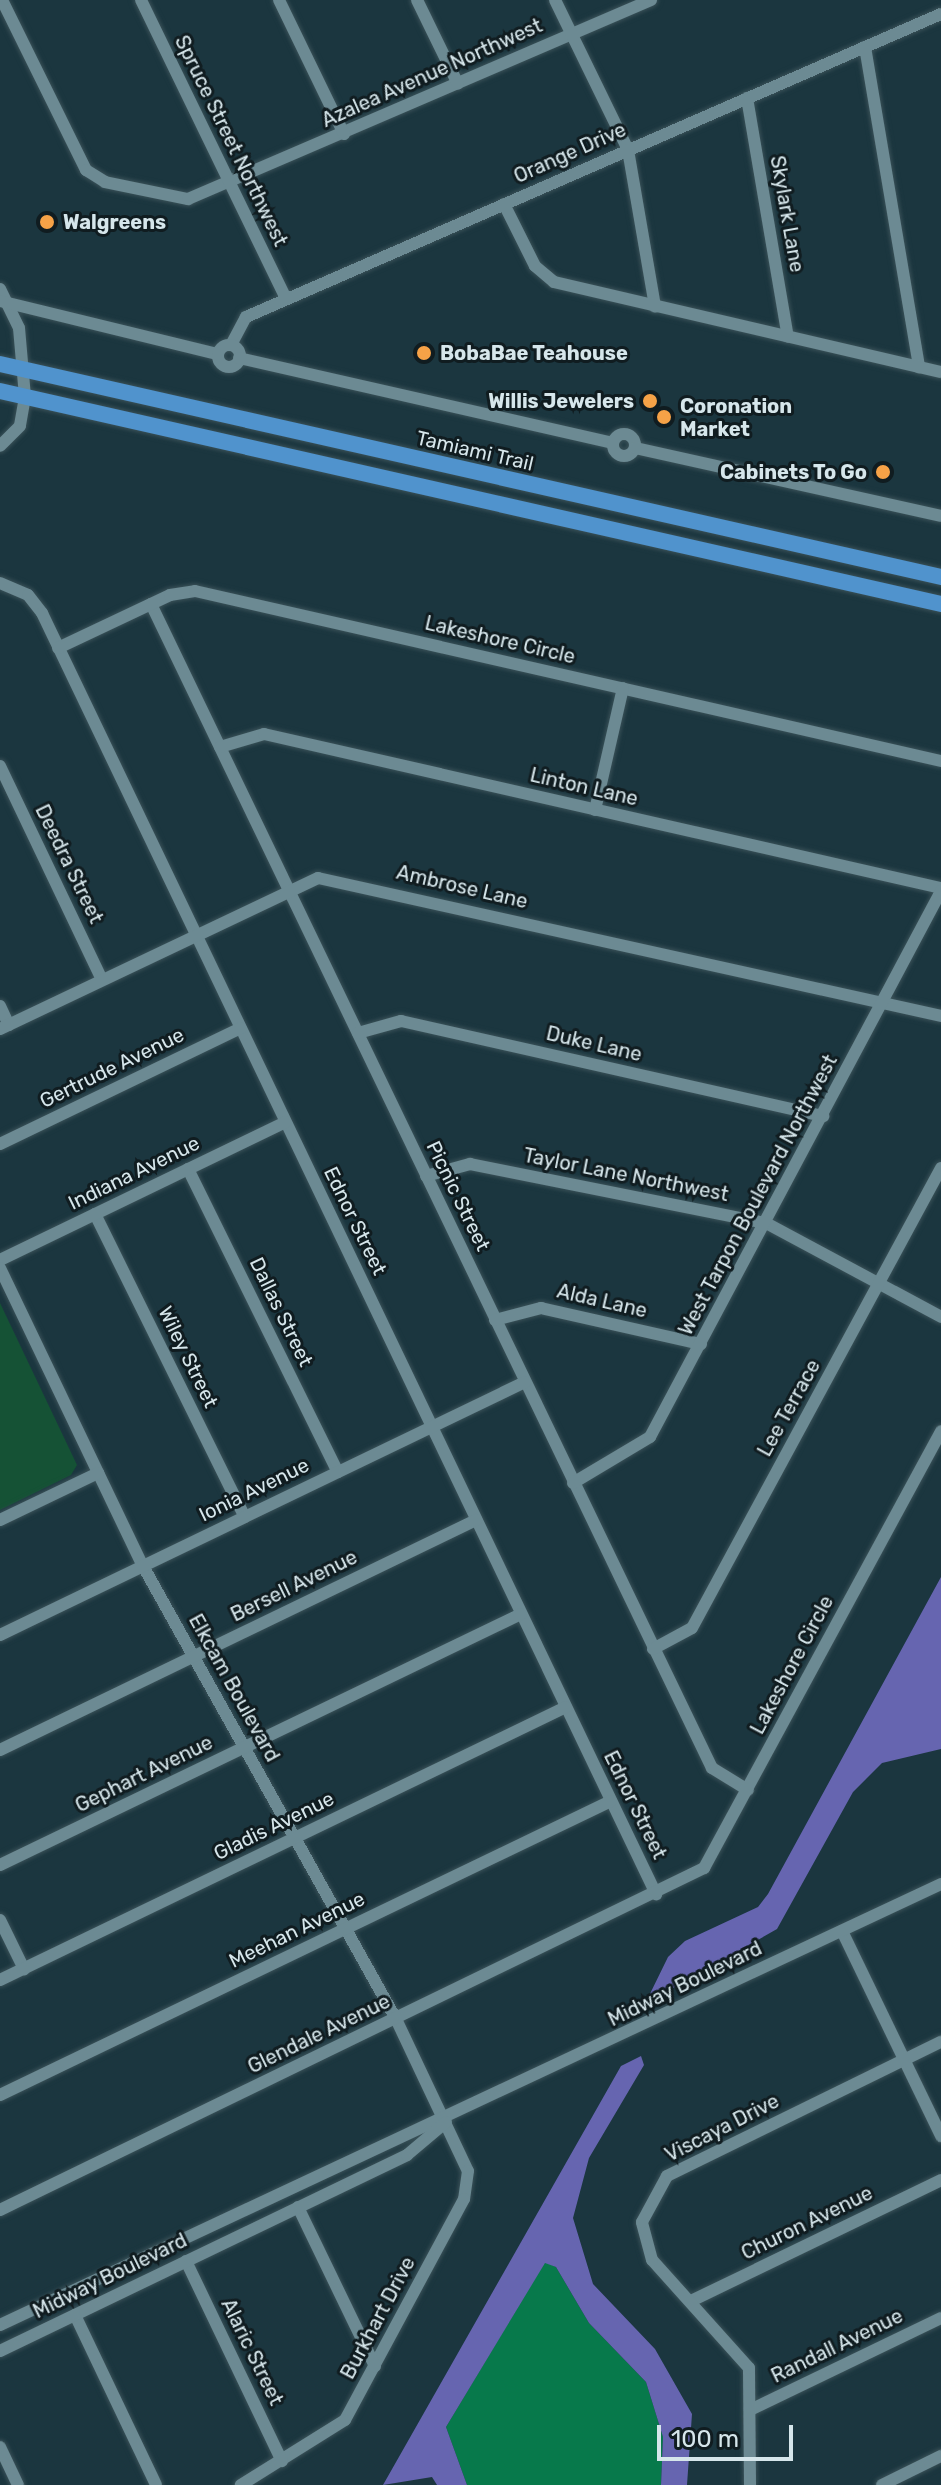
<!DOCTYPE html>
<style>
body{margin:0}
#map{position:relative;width:941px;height:2485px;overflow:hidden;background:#1b363f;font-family:Rubik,sans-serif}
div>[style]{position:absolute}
.green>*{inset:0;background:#155235}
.forest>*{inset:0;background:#07794b}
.water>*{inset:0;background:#6665b0}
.roads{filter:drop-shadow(0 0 2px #3a5158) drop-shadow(0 0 2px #3a5158)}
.minor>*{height:12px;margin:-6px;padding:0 6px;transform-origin:6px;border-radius:6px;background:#6c8a93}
.minor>.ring{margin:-6px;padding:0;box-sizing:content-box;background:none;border:12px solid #6c8a93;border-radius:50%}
.major>*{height:16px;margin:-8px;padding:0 8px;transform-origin:8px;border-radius:8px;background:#5093cd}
.dots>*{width:22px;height:22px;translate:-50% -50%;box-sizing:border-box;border:4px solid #101c20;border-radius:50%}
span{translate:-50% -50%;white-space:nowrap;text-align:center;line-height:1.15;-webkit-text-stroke:6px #101c20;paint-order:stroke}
.street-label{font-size:20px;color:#d6e6eb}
.poi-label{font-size:20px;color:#d6e6eb;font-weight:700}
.left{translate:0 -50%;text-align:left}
.right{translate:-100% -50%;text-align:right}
.scale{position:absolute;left:657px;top:2425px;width:136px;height:36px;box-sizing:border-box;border:4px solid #d6e6eb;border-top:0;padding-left:10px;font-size:24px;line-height:28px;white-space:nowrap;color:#d6e6eb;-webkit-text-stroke:6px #101c20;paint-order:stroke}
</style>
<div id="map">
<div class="green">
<i style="clip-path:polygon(0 1303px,77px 1465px,71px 1475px,0 1510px)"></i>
</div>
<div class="forest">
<i style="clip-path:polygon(545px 2262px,556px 2267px,589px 2323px,646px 2382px,663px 2437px,661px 2485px,467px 2485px,446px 2427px)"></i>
</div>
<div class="water">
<i style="clip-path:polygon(941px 1577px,941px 1749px,882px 1763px,853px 1792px,777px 1929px,645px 2004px,668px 1957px,685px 1941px,758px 1907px,768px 1894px)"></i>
<i style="clip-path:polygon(641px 2056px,644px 2065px,589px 2158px,573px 2218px,593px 2284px,655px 2349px,692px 2414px,687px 2485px,661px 2485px,663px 2437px,646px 2382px,589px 2323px,556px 2267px,545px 2263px,446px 2427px,467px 2485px,437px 2485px,432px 2477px,383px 2485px,621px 2066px)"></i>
</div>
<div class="roads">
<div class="minor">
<i style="left:2px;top:0;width:190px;rotate:63.7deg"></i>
<i style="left:86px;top:170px;width:22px;rotate:32deg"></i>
<i style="left:105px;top:182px;width:85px;rotate:11.6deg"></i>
<i style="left:188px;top:199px;width:504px;rotate:-23.26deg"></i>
<i style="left:141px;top:0;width:332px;rotate:64.1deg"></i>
<i style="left:279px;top:0;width:149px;rotate:64.1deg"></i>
<i style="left:417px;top:0;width:93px;rotate:64deg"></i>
<i style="left:555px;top:0;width:167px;rotate:64deg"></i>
<i style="left:628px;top:150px;width:159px;rotate:80.2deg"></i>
<i style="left:865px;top:47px;width:325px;rotate:80.4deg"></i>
<i style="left:747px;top:98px;width:242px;rotate:80.3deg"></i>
<i style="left:504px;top:204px;width:69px;rotate:63.4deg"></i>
<i style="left:535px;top:266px;width:25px;rotate:40deg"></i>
<i style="left:554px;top:282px;width:397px;rotate:13.1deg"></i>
<i style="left:0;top:289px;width:43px;rotate:64deg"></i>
<i style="left:19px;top:328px;width:69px;rotate:85deg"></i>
<i style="left:25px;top:397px;width:29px;rotate:100deg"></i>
<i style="left:20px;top:426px;width:28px;rotate:135deg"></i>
<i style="left:0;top:301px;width:224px;rotate:13.7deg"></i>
<i style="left:231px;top:345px;width:32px;rotate:-62deg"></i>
<i style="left:246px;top:317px;width:758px;rotate:-23.56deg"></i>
<i class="ring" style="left:218px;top:345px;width:10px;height:10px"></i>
<i style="left:239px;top:358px;width:383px;rotate:12.8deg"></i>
<i class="ring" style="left:613px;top:434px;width:10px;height:10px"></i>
<i style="left:635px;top:448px;width:313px;rotate:12.5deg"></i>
<i style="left:0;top:583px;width:30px;rotate:23deg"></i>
<i style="left:28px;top:595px;width:23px;rotate:52deg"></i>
<i style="left:42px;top:613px;width:1421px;rotate:64.39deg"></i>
<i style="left:151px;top:604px;width:1292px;rotate:64.27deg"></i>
<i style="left:712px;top:1768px;width:42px;rotate:31.4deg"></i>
<i style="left:58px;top:648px;width:124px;rotate:-25.3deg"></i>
<i style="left:170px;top:595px;width:25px;rotate:-9deg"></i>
<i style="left:195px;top:591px;width:765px;rotate:12.84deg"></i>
<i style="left:220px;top:747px;width:46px;rotate:-16.5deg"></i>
<i style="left:264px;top:734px;width:694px;rotate:12.82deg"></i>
<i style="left:0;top:766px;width:237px;rotate:64.5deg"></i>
<i style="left:595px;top:810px;width:125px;rotate:-77.1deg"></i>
<i style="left:0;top:1006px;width:21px;rotate:65deg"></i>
<i style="left:0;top:1029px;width:352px;rotate:-25.4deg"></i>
<i style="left:318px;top:878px;width:638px;rotate:12.49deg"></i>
<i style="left:358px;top:1033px;width:45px;rotate:-15.6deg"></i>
<i style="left:401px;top:1021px;width:433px;rotate:12.7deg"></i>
<i style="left:0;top:1144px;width:267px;rotate:-25.7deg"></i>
<i style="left:188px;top:1169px;width:338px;rotate:63.7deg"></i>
<i style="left:426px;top:1176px;width:46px;rotate:-15.3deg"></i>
<i style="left:470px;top:1164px;width:302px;rotate:11.3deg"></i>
<i style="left:766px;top:1223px;width:199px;rotate:28.2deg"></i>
<i style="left:95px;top:1214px;width:338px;rotate:63.7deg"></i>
<i style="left:0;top:1260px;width:317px;rotate:-25.8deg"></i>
<i style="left:0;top:1268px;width:331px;rotate:64.4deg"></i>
<i style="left:143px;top:1566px;width:519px;rotate:60.82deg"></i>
<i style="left:396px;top:2019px;width:168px;rotate:64.7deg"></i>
<i style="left:468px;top:2171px;width:28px;rotate:98deg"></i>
<i style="left:464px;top:2199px;width:251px;rotate:118.3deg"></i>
<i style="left:345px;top:2420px;width:123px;rotate:148deg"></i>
<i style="left:495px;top:1320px;width:48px;rotate:-14.6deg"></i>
<i style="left:541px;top:1308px;width:164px;rotate:12.7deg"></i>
<i style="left:573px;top:1483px;width:90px;rotate:-30.9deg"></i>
<i style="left:650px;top:1437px;width:619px;rotate:-61.94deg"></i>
<i style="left:0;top:1520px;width:109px;rotate:-25.6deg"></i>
<i style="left:0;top:1635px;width:583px;rotate:-25.73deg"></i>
<i style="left:653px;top:1649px;width:44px;rotate:-28.3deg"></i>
<i style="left:692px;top:1628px;width:523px;rotate:-61.57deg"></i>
<i style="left:0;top:1750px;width:529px;rotate:-25.79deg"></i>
<i style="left:0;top:1865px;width:578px;rotate:-25.72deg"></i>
<i style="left:0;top:1920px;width:55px;rotate:63.9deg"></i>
<i style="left:842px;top:1931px;width:228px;rotate:64.2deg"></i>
<i style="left:0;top:1980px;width:628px;rotate:-25.75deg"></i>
<i style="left:0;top:2095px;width:678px;rotate:-25.7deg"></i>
<i style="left:298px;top:2207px;width:177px;rotate:64.2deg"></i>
<i style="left:0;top:2210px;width:783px;rotate:-25.91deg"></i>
<i style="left:704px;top:1868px;width:497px;rotate:-61.5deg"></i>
<i style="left:186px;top:2261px;width:222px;rotate:64.4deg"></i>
<i style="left:691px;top:2301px;width:278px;rotate:-25.8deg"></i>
<i style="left:75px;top:2315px;width:188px;rotate:64.5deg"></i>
<i style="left:0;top:2325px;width:1039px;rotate:-25.11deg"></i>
<i style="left:0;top:2351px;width:452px;rotate:-25.7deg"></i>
<i style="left:407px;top:2155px;width:51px;rotate:-40.2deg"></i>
<i style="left:750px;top:2410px;width:212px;rotate:-25.7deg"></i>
<i style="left:0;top:2447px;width:42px;rotate:64.7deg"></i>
<i style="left:750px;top:2485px;width:117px;rotate:-90.5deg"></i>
<i style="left:749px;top:2368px;width:145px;rotate:-131.9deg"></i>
<i style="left:652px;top:2260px;width:39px;rotate:-105deg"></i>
<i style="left:642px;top:2222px;width:52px;rotate:-61.5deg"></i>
<i style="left:667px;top:2176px;width:305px;rotate:-26.1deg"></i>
<i style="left:882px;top:2485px;width:66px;rotate:-26.2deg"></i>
</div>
<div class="major">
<i style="left:0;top:364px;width:965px;rotate:12.75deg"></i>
<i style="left:0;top:391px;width:965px;rotate:12.75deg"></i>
</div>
</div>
<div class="dots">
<i style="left:47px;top:222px;background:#f6a247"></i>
<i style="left:424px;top:353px;background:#f6a247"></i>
<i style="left:650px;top:401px;background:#f6a247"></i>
<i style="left:664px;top:417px;background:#f6a247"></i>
<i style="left:883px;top:472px;background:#f6a247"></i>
</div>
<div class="street-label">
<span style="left:432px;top:73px;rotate:-24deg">Azalea Avenue Northwest</span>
<span style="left:231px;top:141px;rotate:64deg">Spruce Street Northwest</span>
<span style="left:570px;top:153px;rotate:-24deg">Orange Drive</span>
<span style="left:787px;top:214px;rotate:80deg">Skylark Lane</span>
<span style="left:475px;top:451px;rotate:13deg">Tamiami Trail</span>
<span style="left:500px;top:640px;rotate:13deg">Lakeshore Circle</span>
<span style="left:584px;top:787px;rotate:13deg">Linton Lane</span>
<span style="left:69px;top:864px;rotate:64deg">Deedra Street</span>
<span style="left:462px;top:887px;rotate:13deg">Ambrose Lane</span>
<span style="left:594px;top:1044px;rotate:13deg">Duke Lane</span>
<span style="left:112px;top:1068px;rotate:-26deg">Gertrude Avenue</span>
<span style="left:134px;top:1173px;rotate:-26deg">Indiana Avenue</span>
<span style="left:626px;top:1175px;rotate:11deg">Taylor Lane Northwest</span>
<span style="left:758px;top:1195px;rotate:-62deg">West Tarpon Boulevard Northwest</span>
<span style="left:458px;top:1196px;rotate:64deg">Picnic Street</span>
<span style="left:355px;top:1221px;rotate:64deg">Ednor Street</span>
<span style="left:602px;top:1301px;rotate:13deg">Alda Lane</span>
<span style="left:281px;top:1312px;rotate:64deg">Dallas Street</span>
<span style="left:188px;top:1357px;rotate:64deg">Wiley Street</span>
<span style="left:789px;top:1408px;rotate:-61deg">Lee Terrace</span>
<span style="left:254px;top:1490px;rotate:-26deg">Ionia Avenue</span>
<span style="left:294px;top:1586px;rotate:-26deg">Bersell Avenue</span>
<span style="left:792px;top:1665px;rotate:-62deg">Lakeshore Circle</span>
<span style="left:234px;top:1688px;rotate:61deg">Elkcam Boulevard</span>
<span style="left:144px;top:1774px;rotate:-26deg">Gephart Avenue</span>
<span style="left:635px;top:1805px;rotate:64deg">Ednor Street</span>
<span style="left:274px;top:1826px;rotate:-26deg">Gladis Avenue</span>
<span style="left:297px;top:1930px;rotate:-26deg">Meehan Avenue</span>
<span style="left:685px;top:1984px;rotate:-26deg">Midway Boulevard</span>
<span style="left:319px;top:2034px;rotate:-26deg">Glendale Avenue</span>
<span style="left:722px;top:2128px;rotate:-27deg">Viscaya Drive</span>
<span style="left:807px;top:2223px;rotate:-26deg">Churon Avenue</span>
<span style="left:110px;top:2276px;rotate:-26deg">Midway Boulevard</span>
<span style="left:378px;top:2318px;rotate:-62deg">Burkhart Drive</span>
<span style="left:837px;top:2346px;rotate:-26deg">Randall Avenue</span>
<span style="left:252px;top:2352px;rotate:64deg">Alaric Street</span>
</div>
<div class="poi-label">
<span class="left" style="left:63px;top:222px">Walgreens</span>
<span class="left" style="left:440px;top:353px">BobaBae Teahouse</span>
<span class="right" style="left:634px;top:401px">Willis Jewelers</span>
<span class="left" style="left:680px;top:418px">Coronation<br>Market</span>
<span class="right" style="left:867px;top:472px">Cabinets To Go</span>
</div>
<div class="scale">100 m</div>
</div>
